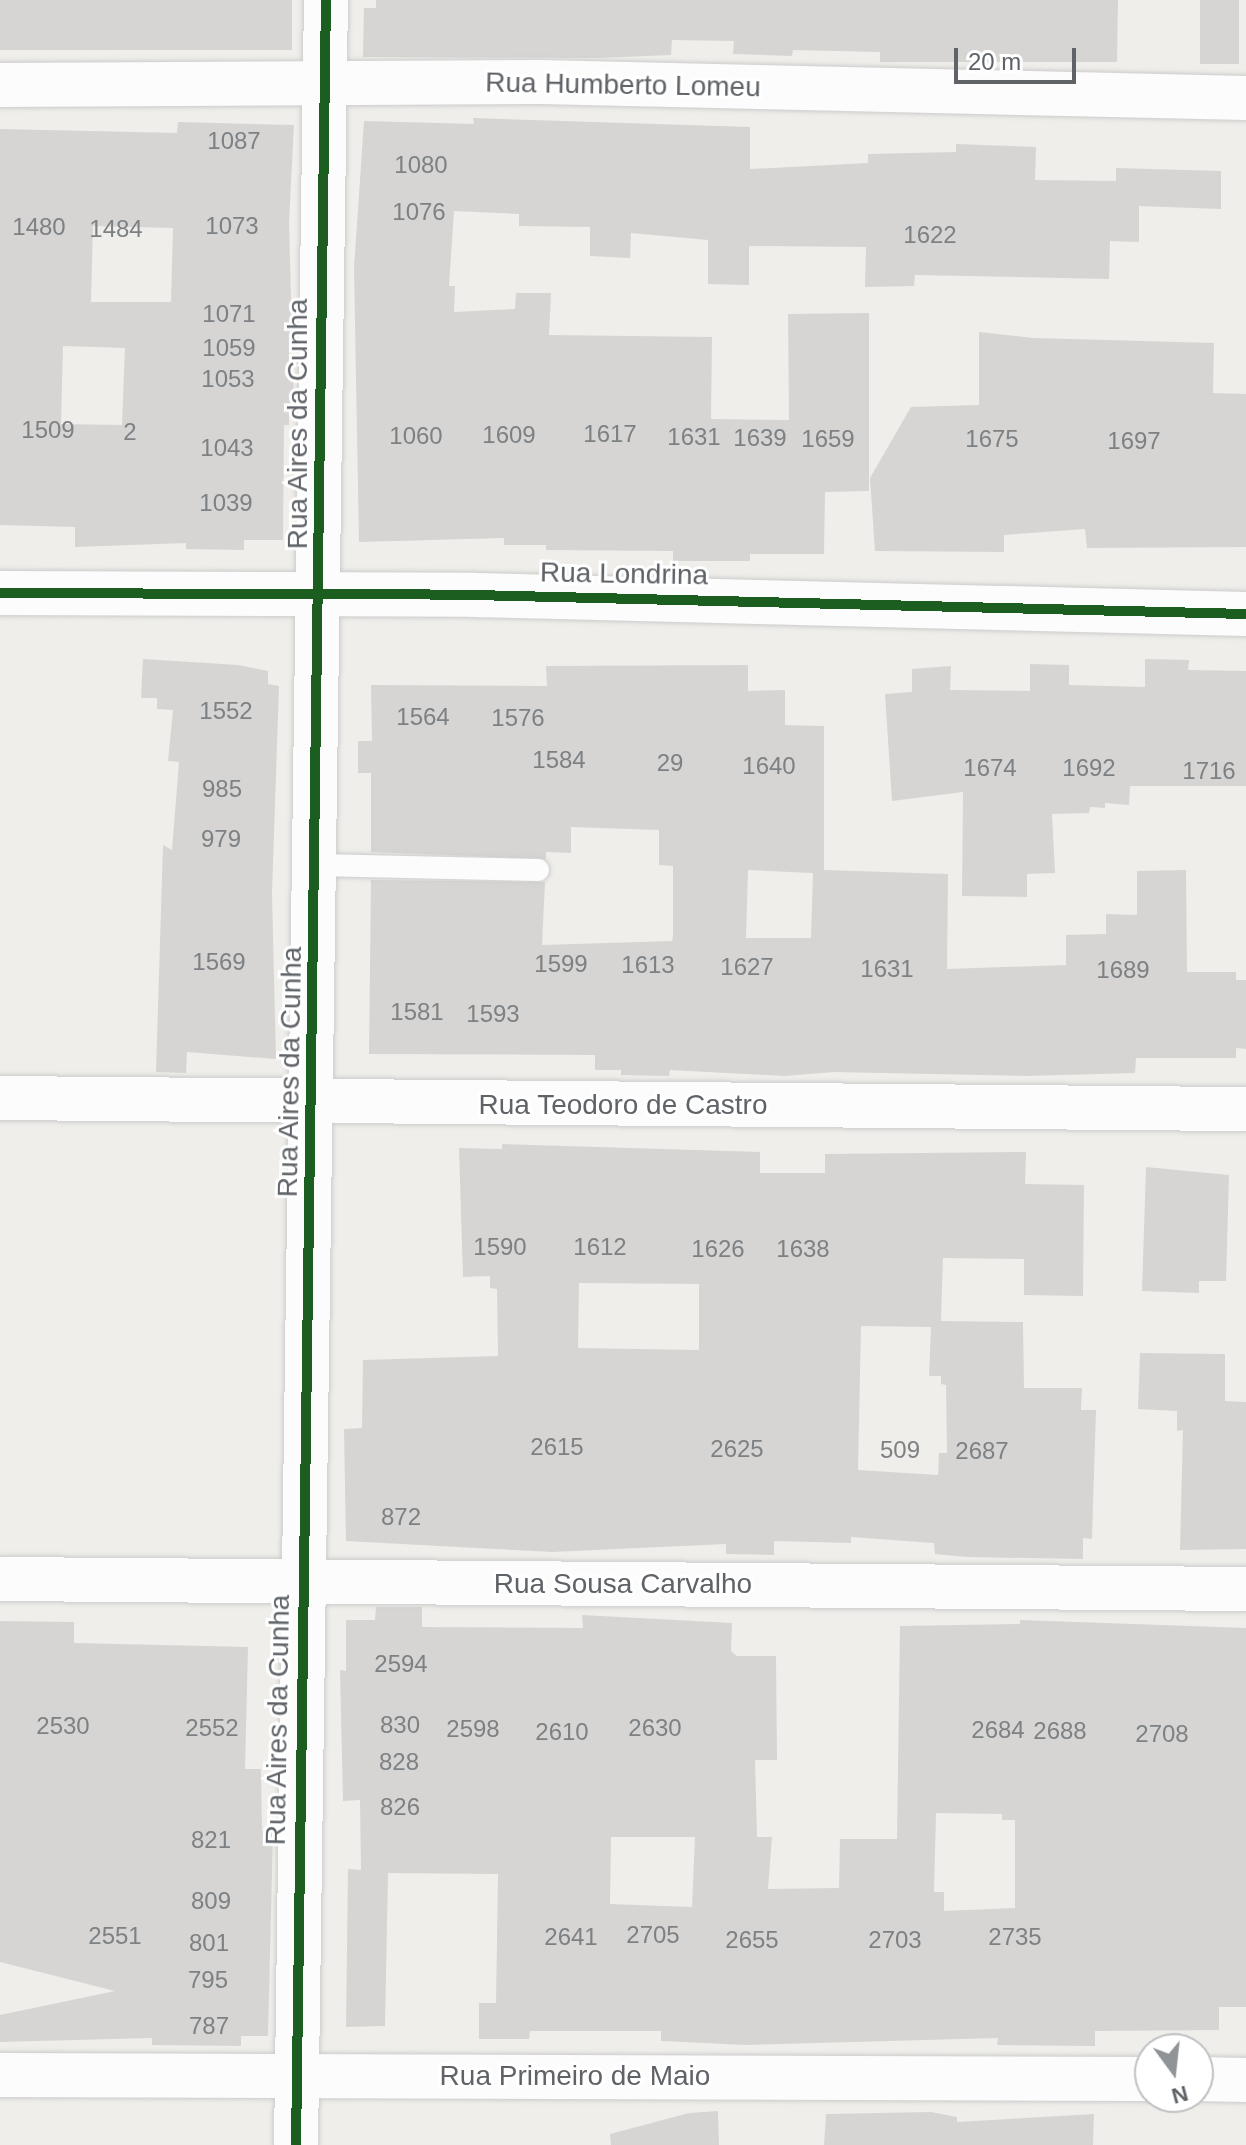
<!DOCTYPE html>
<style>
body{margin:0}
#map{position:relative;width:1246px;height:2145px;overflow:hidden;background:#efeeea;font-family:Arial,sans-serif}
div>[style]{position:absolute}
.building>*{inset:0;background:#d6d5d3;transform-origin:0 0}
.roads{filter:drop-shadow(0 0 2px #cbcccc) drop-shadow(0 0 2px #cbcccc)}
.lane>*{height:22px;margin:-11px;padding:0 11px;transform-origin:11px;border-radius:11px;background:#fdfcfc}
.street>*{height:44px;margin:-22px;padding:0 22px;transform-origin:22px;border-radius:22px;background:#fdfcfc}
.cycleway>*{height:10px;margin:-5px;padding:0 5px;transform-origin:5px;border-radius:5px;background:#1b5e20}
span{translate:-50% -50%;white-space:nowrap;text-align:center;line-height:1.15;-webkit-text-stroke:6px #fff;paint-order:stroke}
.number-label{font-size:24px;color:#7e8184}
.number-label span{-webkit-text-stroke-width:0}
.street-label{font-size:28px;color:#5f6368}
.north{position:absolute;left:1134px;top:2033px;width:80px;height:80px;box-sizing:border-box;background:#fff;border:2px solid #bfc1c3;border-radius:50%;rotate:165deg;font-size:22px;font-weight:700;line-height:32px;text-align:center;color:#5f6368}
.north::after{content:'';display:block;margin:auto;width:28px;height:36px;background:#919496;clip-path:polygon(50% 0,100% 100%,50% 72%,0 100%)}
.scale{position:absolute;left:954px;top:48px;width:122px;height:36px;box-sizing:border-box;border:4px solid #5f6368;border-top:0;padding-left:10px;font-size:24px;line-height:28px;white-space:nowrap;color:#5f6368;-webkit-text-stroke:6px #fff;paint-order:stroke}
</style>
<div id="map">
<div class="building">
<i style="left:0;top:0;width:292px;height:50px"></i>
<i style="clip-path:polygon(376px 0,1118px 0,1117px 62px,880px 62px,880px 52px,793px 50px,792px 56px,733px 54px,734px 41px,672px 40px,671px 55px,598px 58px,363px 57px,364px 8px,376px 8px)"></i>
<i style="left:1200px;top:0;width:39px;height:64px"></i>
<i style="clip-path:polygon(473px 118px,750px 127px,750px 169px,868px 163px,868px 154px,956px 152px,956px 144px,1036px 147px,1035px 180px,1116px 181px,1116px 168px,1221px 171px,1221px 209px,1139px 206px,1139px 242px,1110px 241px,1109px 279px,915px 275px,914px 286px,865px 287px,866px 247px,749px 246px,749px 285px,708px 284px,708px 240px,631px 233px,630px 258px,590px 256px,590px 227px,519px 226px,519px 214px,454px 211px,449px 286px,455px 286px,454px 312px,515px 309px,516px 293px,551px 293px,549px 335px,712px 337px,711px 419px,789px 420px,788px 314px,869px 313px,869px 491px,825px 492px,824px 554px,750px 554px,750px 561px,673px 561px,673px 551px,546px 550px,546px 545px,504px 545px,504px 538px,359px 542px,354px 268px,364px 121px,474px 124px)"></i>
<i style="clip-path:polygon(evenodd,178px 122px,294px 125px,289px 222px,294px 407px,289px 406px,289px 425px,284px 425px,283px 540px,244px 540px,244px 550px,186px 549px,186px 543px,75px 547px,75px 527px,0 525px,0 129px,177px 133px,178px 122px,93px 226px,173px 228px,171px 302px,91px 302px,93px 226px,178px 122px,63px 346px,125px 348px,122px 425px,61px 424px,63px 346px)"></i>
<i style="clip-path:polygon(979px 332px,1033px 338px,1214px 343px,1213px 393px,1246px 394px,1246px 547px,1087px 548px,1085px 529px,1004px 535px,1004px 552px,875px 551px,870px 478px,911px 407px,979px 405px)"></i>
<i style="clip-path:polygon(143px 659px,238px 665px,268px 671px,268px 684px,279px 686px,272px 893px,276px 1059px,187px 1052px,186px 1073px,156px 1072px,163px 845px,172px 850px,179px 762px,168px 761px,173px 710px,157px 709px,157px 698px,141px 698px)"></i>
<i style="clip-path:polygon(1145px 659px,1189px 660px,1188px 670px,1246px 671px,1246px 786px,1130px 786px,1129px 805px,1105px 803px,1105px 808px,1090px 807px,1089px 813px,1052px 814px,1055px 873px,1027px 874px,1027px 897px,962px 896px,963px 792px,892px 801px,885px 694px,912px 692px,912px 669px,951px 666px,950px 690px,1030px 691px,1030px 664px,1069px 665px,1069px 685px,1145px 687px)"></i>
<i style="clip-path:polygon(evenodd,748px 665px,748px 691px,785px 690px,785px 725px,824px 726px,824px 870px,948px 874px,947px 969px,1066px 965px,1066px 935px,1106px 934px,1106px 914px,1137px 915px,1137px 871px,1186px 870px,1187px 972px,1236px 972px,1236px 980px,1246px 980px,1246px 1049px,1236px 1048px,1236px 1058px,1136px 1058px,1135px 1073px,1026px 1076px,834px 1072px,785px 1076px,670px 1070px,669px 1076px,621px 1075px,621px 1070px,595px 1070px,595px 1055px,369px 1054px,371px 880px,545px 882px,542px 945px,672px 941px,673px 936px,673px 866px,659px 865px,659px 830px,571px 827px,571px 853px,546px 852px,546px 859px,371px 852px,371px 773px,358px 773px,358px 741px,372px 741px,371px 685px,547px 686px,546px 666px,748px 665px,748px 870px,813px 873px,811px 938px,746px 938px,748px 870px)"></i>
<i style="clip-path:polygon(evenodd,502px 1144px,760px 1152px,760px 1173px,825px 1173px,825px 1154px,1026px 1152px,1025px 1184px,1084px 1185px,1083px 1296px,1024px 1295px,1024px 1259px,943px 1258px,941px 1321px,1023px 1322px,1024px 1388px,1082px 1388px,1081px 1410px,1096px 1410px,1092px 1539px,1083px 1538px,1083px 1559px,966px 1557px,935px 1554px,934px 1543px,851px 1537px,851px 1543px,774px 1541px,774px 1555px,726px 1554px,726px 1544px,552px 1552px,346px 1541px,344px 1429px,362px 1428px,363px 1360px,498px 1356px,497px 1289px,490px 1288px,490px 1276px,463px 1277px,459px 1148px,502px 1149px,502px 1144px,579px 1283px,699px 1284px,699px 1350px,578px 1348px,579px 1283px,502px 1144px,861px 1326px,931px 1327px,929px 1376px,941px 1376px,941px 1384px,946px 1385px,947px 1453px,939px 1453px,938px 1475px,858px 1470px,861px 1326px)"></i>
<i style="clip-path:polygon(1146px 1167px,1229px 1175px,1226px 1281px,1199px 1281px,1199px 1293px,1142px 1291px)"></i>
<i style="clip-path:polygon(1140px 1353px,1225px 1354px,1225px 1401px,1246px 1402px,1246px 1549px,1180px 1550px,1183px 1430px,1177px 1431px,1177px 1411px,1138px 1409px)"></i>
<i style="clip-path:polygon(evenodd,376px 1607px,422px 1607px,422px 1627px,583px 1628px,582px 1615px,732px 1623px,731px 1651px,737px 1656px,776px 1656px,777px 1760px,755px 1760px,757px 1837px,772px 1837px,768px 1889px,839px 1888px,840px 1839px,897px 1839px,900px 1626px,1020px 1624px,1020px 1620px,1246px 1628px,1246px 2007px,1219px 2007px,1219px 2030px,1095px 2031px,1095px 2046px,997px 2045px,998px 2038px,746px 2045px,661px 2041px,661px 2031px,530px 2031px,529px 2039px,479px 2039px,479px 2003px,496px 2003px,498px 1874px,388px 1873px,385px 2026px,346px 2027px,348px 1869px,361px 1870px,360px 1800px,343px 1801px,340px 1670px,346px 1671px,346px 1620px,375px 1620px,376px 1607px,936px 1813px,1002px 1814px,1002px 1820px,1015px 1820px,1015px 1908px,944px 1911px,944px 1892px,934px 1892px,936px 1813px,376px 1607px,611px 1837px,695px 1837px,692px 1907px,610px 1904px,611px 1837px)"></i>
<i style="clip-path:polygon(0 1621px,74px 1622px,74px 1643px,248px 1647px,245px 1769px,261px 1769px,262px 1831px,273px 1831px,268px 2036px,241px 2036px,241px 2046px,152px 2045px,152px 2038px,0 2042px,0 2015px,115px 1991px,0 1962px)"></i>
<i style="clip-path:polygon(718px 2111px,719px 2145px,611px 2145px,610px 2134px,689px 2113px)"></i>
<i style="clip-path:polygon(931px 2112px,957px 2117px,957px 2122px,1094px 2114px,1093px 2145px,824px 2145px,826px 2114px)"></i>
</div>
<div class="roads">
<div class="lane">
<i style="left:318px;top:865px;width:220px;rotate:1.3deg"></i>
</div>
<div class="street">
<i style="left:0;top:85px;width:540px;rotate:-0.32deg"></i>
<i style="left:540px;top:82px;width:706px;rotate:1.3deg"></i>
<i style="left:0;top:593px;width:474px;rotate:0.2deg"></i>
<i style="left:474px;top:595px;width:772px;rotate:1.41deg"></i>
<i style="left:0;top:1098px;width:1246px;rotate:0.51deg"></i>
<i style="left:0;top:1579px;width:1246px;rotate:0.46deg"></i>
<i style="left:0;top:2075px;width:1150px;rotate:0.2deg"></i>
<i style="left:1198px;top:2079px;width:48px;rotate:1.2deg"></i>
<i style="left:296px;top:2145px;width:2145px;rotate:-89.2deg"></i>
</div>
</div>
<div class="cycleway">
<i style="left:0;top:593px;width:474px;rotate:0.2deg"></i>
<i style="left:474px;top:595px;width:772px;rotate:1.41deg"></i>
<i style="left:296px;top:2145px;width:2145px;rotate:-89.2deg"></i>
</div>
<div class="number-label">
<span style="left:234px;top:141px">1087</span>
<span style="left:421px;top:165px">1080</span>
<span style="left:419px;top:212px">1076</span>
<span style="left:232px;top:226px">1073</span>
<span style="left:39px;top:227px">1480</span>
<span style="left:116px;top:229px">1484</span>
<span style="left:930px;top:235px">1622</span>
<span style="left:229px;top:314px">1071</span>
<span style="left:229px;top:348px">1059</span>
<span style="left:228px;top:379px">1053</span>
<span style="left:48px;top:430px">1509</span>
<span style="left:130px;top:432px">2</span>
<span style="left:610px;top:434px">1617</span>
<span style="left:509px;top:435px">1609</span>
<span style="left:416px;top:436px">1060</span>
<span style="left:694px;top:437px">1631</span>
<span style="left:760px;top:438px">1639</span>
<span style="left:828px;top:439px">1659</span>
<span style="left:992px;top:439px">1675</span>
<span style="left:1134px;top:441px">1697</span>
<span style="left:227px;top:448px">1043</span>
<span style="left:226px;top:503px">1039</span>
<span style="left:226px;top:711px">1552</span>
<span style="left:423px;top:717px">1564</span>
<span style="left:518px;top:718px">1576</span>
<span style="left:559px;top:760px">1584</span>
<span style="left:670px;top:763px">29</span>
<span style="left:769px;top:766px">1640</span>
<span style="left:990px;top:768px">1674</span>
<span style="left:1089px;top:768px">1692</span>
<span style="left:1209px;top:771px">1716</span>
<span style="left:222px;top:789px">985</span>
<span style="left:221px;top:839px">979</span>
<span style="left:219px;top:962px">1569</span>
<span style="left:561px;top:964px">1599</span>
<span style="left:648px;top:965px">1613</span>
<span style="left:747px;top:967px">1627</span>
<span style="left:887px;top:969px">1631</span>
<span style="left:1123px;top:970px">1689</span>
<span style="left:417px;top:1012px">1581</span>
<span style="left:493px;top:1014px">1593</span>
<span style="left:500px;top:1247px">1590</span>
<span style="left:600px;top:1247px">1612</span>
<span style="left:718px;top:1249px">1626</span>
<span style="left:803px;top:1249px">1638</span>
<span style="left:557px;top:1447px">2615</span>
<span style="left:737px;top:1449px">2625</span>
<span style="left:900px;top:1450px">509</span>
<span style="left:982px;top:1451px">2687</span>
<span style="left:401px;top:1517px">872</span>
<span style="left:401px;top:1664px">2594</span>
<span style="left:400px;top:1725px">830</span>
<span style="left:63px;top:1726px">2530</span>
<span style="left:212px;top:1728px">2552</span>
<span style="left:655px;top:1728px">2630</span>
<span style="left:473px;top:1729px">2598</span>
<span style="left:998px;top:1730px">2684</span>
<span style="left:1060px;top:1731px">2688</span>
<span style="left:562px;top:1732px">2610</span>
<span style="left:1162px;top:1734px">2708</span>
<span style="left:399px;top:1762px">828</span>
<span style="left:400px;top:1807px">826</span>
<span style="left:211px;top:1840px">821</span>
<span style="left:211px;top:1901px">809</span>
<span style="left:653px;top:1935px">2705</span>
<span style="left:115px;top:1936px">2551</span>
<span style="left:571px;top:1937px">2641</span>
<span style="left:1015px;top:1937px">2735</span>
<span style="left:752px;top:1940px">2655</span>
<span style="left:895px;top:1940px">2703</span>
<span style="left:209px;top:1943px">801</span>
<span style="left:208px;top:1980px">795</span>
<span style="left:209px;top:2026px">787</span>
</div>
<div class="street-label">
<span style="left:623px;top:85px;rotate:1deg">Rua Humberto Lomeu</span>
<span style="left:298px;top:424px;rotate:-90deg">Rua Aires da Cunha</span>
<span style="left:624px;top:574px;rotate:1deg">Rua Londrina</span>
<span style="left:290px;top:1072px;rotate:-89deg">Rua Aires da Cunha</span>
<span style="left:623px;top:1105px">Rua Teodoro de Castro</span>
<span style="left:623px;top:1584px">Rua Sousa Carvalho</span>
<span style="left:278px;top:1720px;rotate:-89deg">Rua Aires da Cunha</span>
<span style="left:575px;top:2076px">Rua Primeiro de Maio</span>
</div>
<div class="north">N</div>
<div class="scale">20 m</div>
</div>
